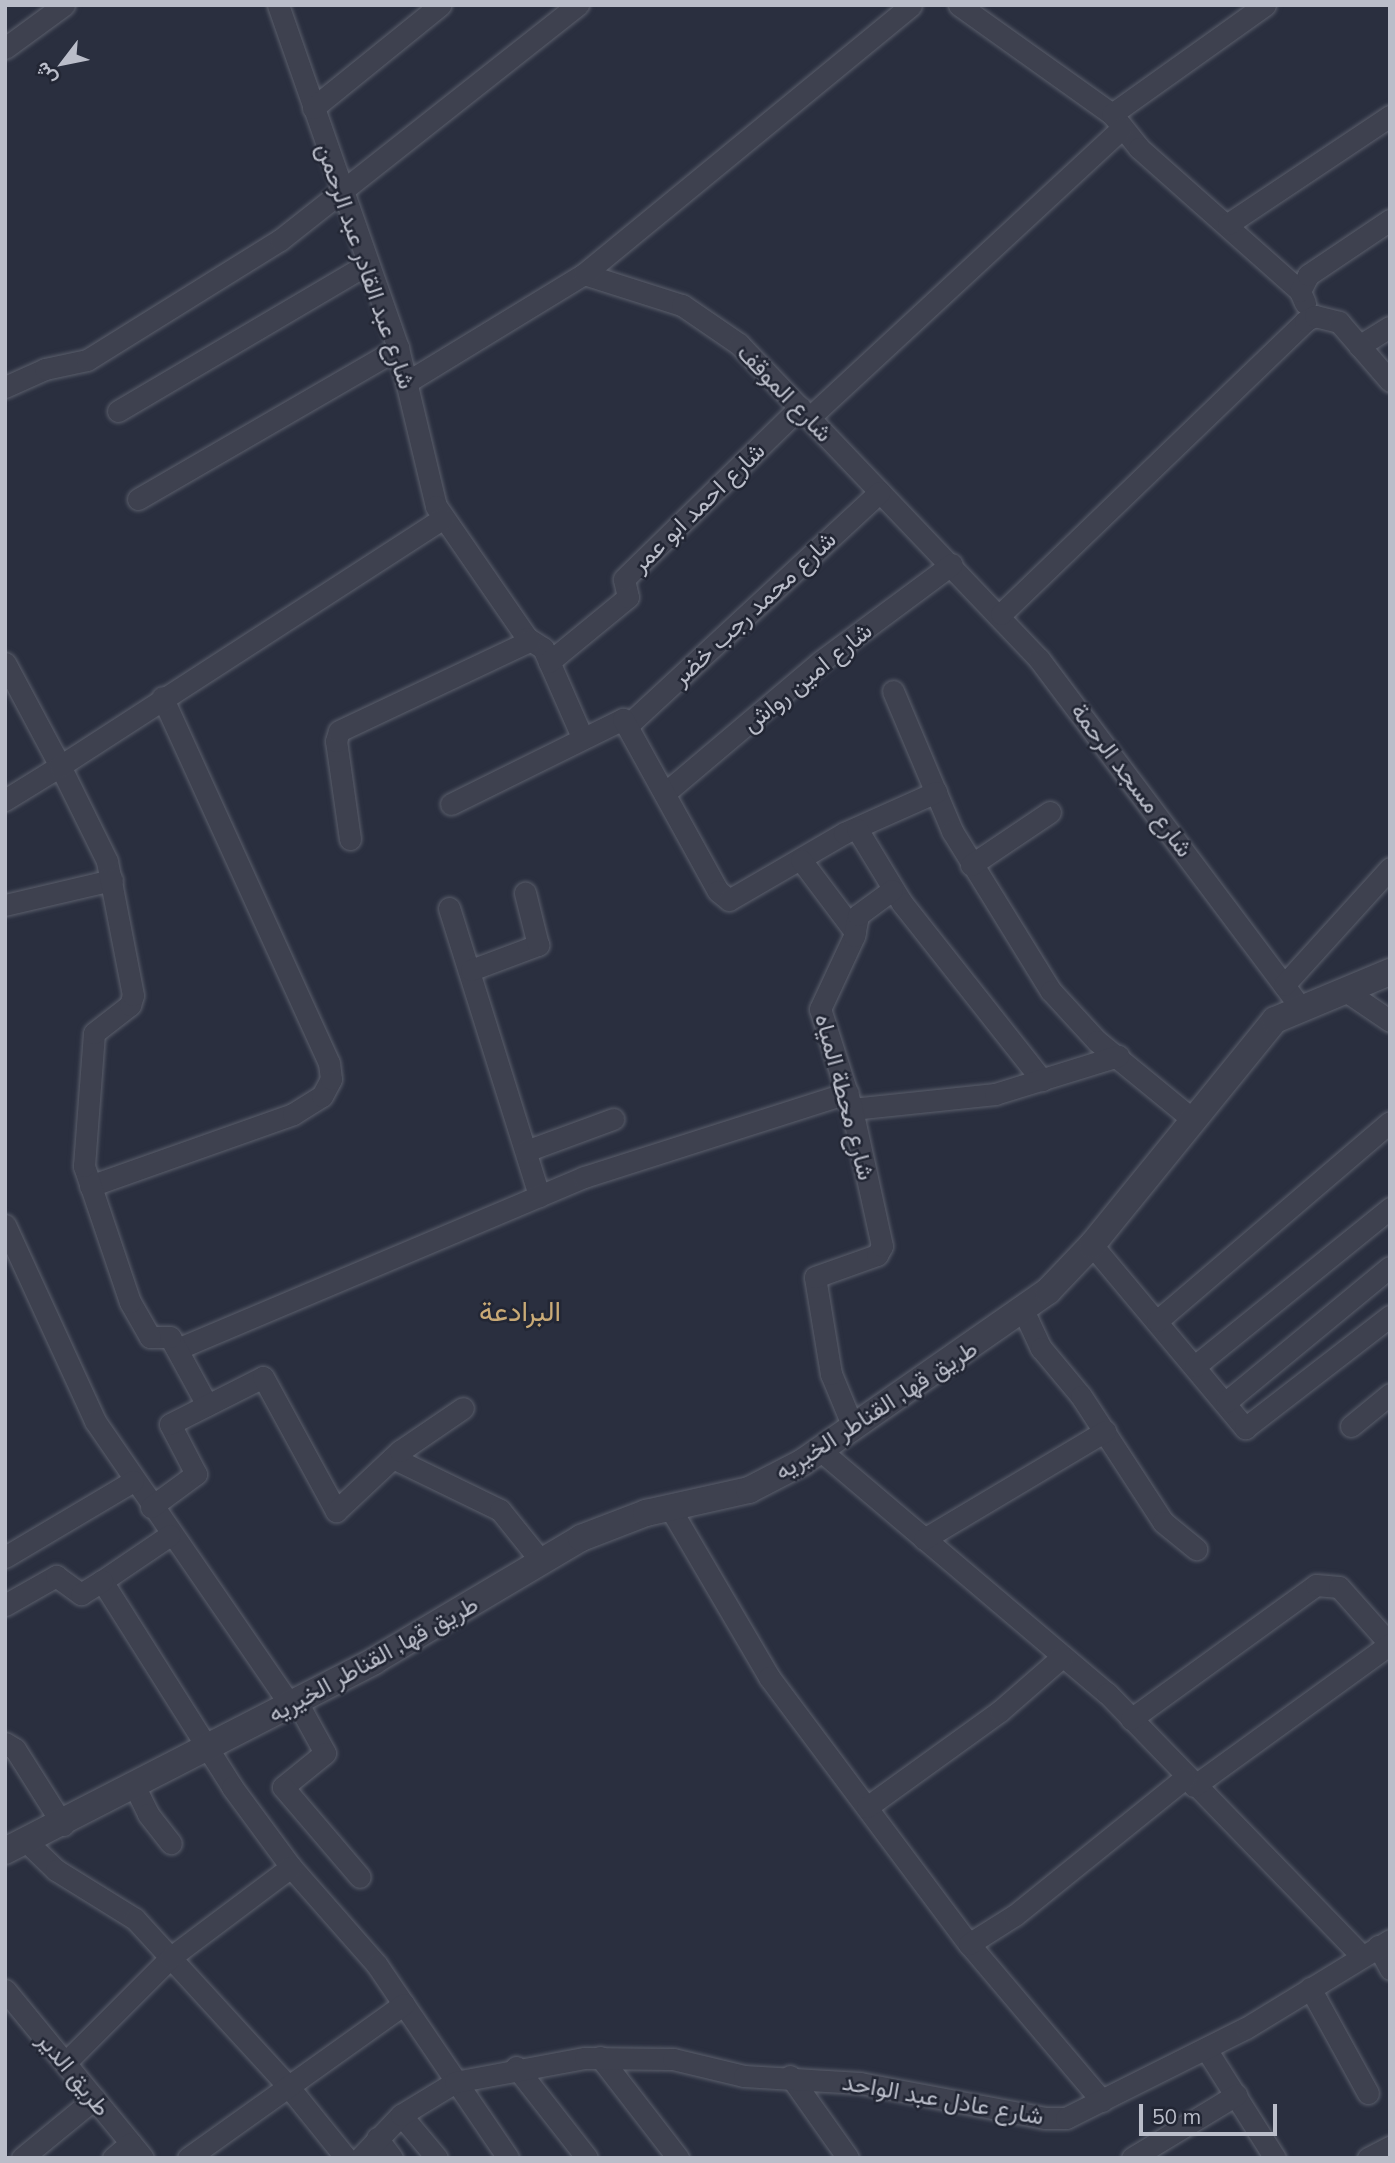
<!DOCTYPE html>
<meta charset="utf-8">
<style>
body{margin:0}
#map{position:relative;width:1395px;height:2163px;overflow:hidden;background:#2a2f3f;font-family:Mulish,Vazirmatn,sans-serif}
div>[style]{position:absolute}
.roads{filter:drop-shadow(0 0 2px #5b5f6c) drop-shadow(0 0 2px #5b5f6c)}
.minor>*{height:21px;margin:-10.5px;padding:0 10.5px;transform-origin:10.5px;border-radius:10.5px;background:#3e414f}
.tertiary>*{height:26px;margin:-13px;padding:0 13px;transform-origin:13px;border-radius:13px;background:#3e414f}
span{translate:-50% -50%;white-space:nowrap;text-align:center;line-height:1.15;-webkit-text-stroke:5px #222634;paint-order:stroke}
.street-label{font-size:24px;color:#babdc9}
.quarter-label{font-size:28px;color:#c9aa76}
.frame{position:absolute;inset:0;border:7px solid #babdc9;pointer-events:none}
.north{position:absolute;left:28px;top:28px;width:70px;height:70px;-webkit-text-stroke:5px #222634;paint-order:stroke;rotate:238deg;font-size:19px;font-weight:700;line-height:28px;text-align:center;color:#babdc9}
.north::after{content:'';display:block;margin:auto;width:24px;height:32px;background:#babdc9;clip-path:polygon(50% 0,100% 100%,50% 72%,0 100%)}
.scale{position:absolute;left:1139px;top:2104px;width:138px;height:32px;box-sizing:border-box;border:4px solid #babdc9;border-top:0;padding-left:9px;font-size:21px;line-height:24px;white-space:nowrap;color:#babdc9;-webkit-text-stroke:5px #222634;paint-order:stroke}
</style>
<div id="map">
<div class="roads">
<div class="minor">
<i style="left:278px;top:5px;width:363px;rotate:70.7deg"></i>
<i style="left:398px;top:348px;width:163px;rotate:76.5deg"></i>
<i style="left:436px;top:506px;width:160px;rotate:55.4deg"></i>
<i style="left:527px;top:638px;width:19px;rotate:32deg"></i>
<i style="left:543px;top:648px;width:97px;rotate:66.3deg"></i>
<i style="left:959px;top:5px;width:188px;rotate:35.5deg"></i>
<i style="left:1112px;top:114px;width:43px;rotate:51.5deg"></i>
<i style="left:1139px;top:148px;width:215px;rotate:41.6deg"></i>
<i style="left:5px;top:48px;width:73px;rotate:-36.1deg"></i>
<i style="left:313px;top:108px;width:164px;rotate:-39deg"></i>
<i style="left:1112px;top:114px;width:188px;rotate:-35.5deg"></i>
<i style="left:1228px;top:224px;width:195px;rotate:-33.7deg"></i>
<i style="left:584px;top:274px;width:103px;rotate:17.6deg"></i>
<i style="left:682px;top:305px;width:69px;rotate:34.4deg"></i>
<i style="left:739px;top:344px;width:435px;rotate:46.4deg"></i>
<i style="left:1039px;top:659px;width:434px;rotate:53.1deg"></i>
<i style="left:1305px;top:303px;width:13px;rotate:-113deg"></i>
<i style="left:1300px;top:291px;width:18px;rotate:-63deg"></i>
<i style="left:1308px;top:275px;width:99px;rotate:-33.9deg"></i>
<i style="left:1359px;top:346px;width:36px;rotate:-32deg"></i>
<i style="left:407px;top:382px;width:207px;rotate:-31.4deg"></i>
<i style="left:584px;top:274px;width:423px;rotate:-39.4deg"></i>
<i style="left:5px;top:387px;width:44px;rotate:-24.2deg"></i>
<i style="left:45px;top:369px;width:43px;rotate:-12.1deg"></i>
<i style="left:87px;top:360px;width:227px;rotate:-31.9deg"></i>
<i style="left:280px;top:240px;width:380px;rotate:-38.3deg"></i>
<i style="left:118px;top:411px;width:290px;rotate:-30.5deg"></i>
<i style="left:810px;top:417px;width:424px;rotate:-42.8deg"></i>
<i style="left:138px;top:499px;width:301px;rotate:-30.1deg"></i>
<i style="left:1001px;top:614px;width:422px;rotate:-43.9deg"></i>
<i style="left:1305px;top:321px;width:11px;rotate:-27deg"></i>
<i style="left:1315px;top:316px;width:25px;rotate:14deg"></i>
<i style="left:1339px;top:322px;width:78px;rotate:49.2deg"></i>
<i style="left:549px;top:662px;width:102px;rotate:-39.4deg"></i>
<i style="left:628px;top:597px;width:18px;rotate:-103deg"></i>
<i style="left:624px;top:579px;width:246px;rotate:-44.3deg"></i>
<i style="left:5px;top:663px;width:117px;rotate:61.9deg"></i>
<i style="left:60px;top:766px;width:65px;rotate:148.3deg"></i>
<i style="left:893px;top:691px;width:152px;rotate:67.1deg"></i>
<i style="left:952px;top:831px;width:188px;rotate:58.3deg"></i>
<i style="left:1051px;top:991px;width:68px;rotate:47.4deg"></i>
<i style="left:1097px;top:1041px;width:122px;rotate:39.3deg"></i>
<i style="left:628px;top:725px;width:343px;rotate:-42.8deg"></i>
<i style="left:665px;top:793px;width:203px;rotate:-40.2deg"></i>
<i style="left:820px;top:662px;width:164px;rotate:-36.6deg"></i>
<i style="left:451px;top:804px;width:192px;rotate:-26.3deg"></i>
<i style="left:623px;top:719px;width:196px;rotate:61.1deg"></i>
<i style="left:718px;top:891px;width:14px;rotate:39deg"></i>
<i style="left:729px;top:900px;width:133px;rotate:-30.2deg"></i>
<i style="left:844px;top:833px;width:101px;rotate:-24deg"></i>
<i style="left:857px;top:829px;width:87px;rotate:58.7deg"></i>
<i style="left:902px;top:903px;width:226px;rotate:51.7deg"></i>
<i style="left:350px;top:839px;width:99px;rotate:-98.1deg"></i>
<i style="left:336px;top:741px;width:10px;rotate:-73deg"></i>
<i style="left:339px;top:731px;width:210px;rotate:-25.3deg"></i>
<i style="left:801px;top:860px;width:90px;rotate:53.1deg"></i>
<i style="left:971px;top:865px;width:95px;rotate:-33.9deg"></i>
<i style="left:5px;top:905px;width:110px;rotate:-13.2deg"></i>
<i style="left:449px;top:908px;width:302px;rotate:72.6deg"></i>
<i style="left:471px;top:970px;width:72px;rotate:-20.5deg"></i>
<i style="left:538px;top:945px;width:54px;rotate:-104deg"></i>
<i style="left:1284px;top:985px;width:158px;rotate:-47.8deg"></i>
<i style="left:1343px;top:989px;width:57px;rotate:34.2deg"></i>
<i style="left:852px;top:1109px;width:144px;rotate:-6deg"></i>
<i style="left:995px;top:1094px;width:129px;rotate:-17.2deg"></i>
<i style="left:526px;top:1151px;width:93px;rotate:-20.2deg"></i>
<i style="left:90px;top:1186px;width:215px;rotate:-19.5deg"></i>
<i style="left:293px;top:1114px;width:34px;rotate:-32deg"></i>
<i style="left:322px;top:1096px;width:19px;rotate:-62deg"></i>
<i style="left:331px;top:1079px;width:16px;rotate:-97deg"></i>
<i style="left:329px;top:1063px;width:402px;rotate:-114.5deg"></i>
<i style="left:5px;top:1225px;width:216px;rotate:65.3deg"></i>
<i style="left:95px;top:1421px;width:346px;rotate:55.5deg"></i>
<i style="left:1092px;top:1245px;width:239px;rotate:50.1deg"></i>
<i style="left:1245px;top:1428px;width:183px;rotate:-37.7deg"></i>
<i style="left:1024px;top:1312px;width:40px;rotate:65deg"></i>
<i style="left:1041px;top:1348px;width:62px;rotate:50.2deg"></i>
<i style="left:1081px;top:1396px;width:150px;rotate:56.9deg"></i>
<i style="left:1163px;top:1522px;width:43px;rotate:39.3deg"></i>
<i style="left:1157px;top:1321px;width:306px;rotate:-40.5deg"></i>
<i style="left:177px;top:1349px;width:442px;rotate:-22.9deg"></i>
<i style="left:584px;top:1177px;width:277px;rotate:-17.7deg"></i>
<i style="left:1195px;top:1366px;width:251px;rotate:-39deg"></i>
<i style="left:1226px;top:1402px;width:212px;rotate:-39.5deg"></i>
<i style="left:207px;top:1405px;width:77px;rotate:-118.6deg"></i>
<i style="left:170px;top:1337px;width:20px;rotate:180deg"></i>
<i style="left:150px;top:1337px;width:40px;rotate:-119.7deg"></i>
<i style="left:130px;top:1302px;width:144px;rotate:-108.7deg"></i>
<i style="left:84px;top:1166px;width:133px;rotate:-85.7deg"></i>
<i style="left:94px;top:1033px;width:46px;rotate:-37.9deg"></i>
<i style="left:130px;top:1005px;width:10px;rotate:-73deg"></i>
<i style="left:133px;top:995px;width:136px;rotate:-101deg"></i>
<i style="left:107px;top:861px;width:106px;rotate:-116.3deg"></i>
<i style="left:60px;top:766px;width:455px;rotate:-32.9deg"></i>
<i style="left:1351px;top:1426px;width:50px;rotate:-39.4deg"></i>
<i style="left:853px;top:1427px;width:57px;rotate:-112.5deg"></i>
<i style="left:831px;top:1374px;width:98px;rotate:-99.4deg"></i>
<i style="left:815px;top:1277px;width:66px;rotate:-19.5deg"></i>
<i style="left:877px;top:1255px;width:10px;rotate:-61deg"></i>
<i style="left:882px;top:1246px;width:140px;rotate:-102.4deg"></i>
<i style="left:852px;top:1109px;width:105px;rotate:-107.7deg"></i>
<i style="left:820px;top:1009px;width:81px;rotate:-65deg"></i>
<i style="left:854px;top:936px;width:21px;rotate:-79deg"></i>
<i style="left:858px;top:915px;width:42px;rotate:-36.3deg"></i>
<i style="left:820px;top:1450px;width:376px;rotate:40.3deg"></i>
<i style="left:1107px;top:1693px;width:366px;rotate:45.9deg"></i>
<i style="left:393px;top:1458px;width:119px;rotate:25.9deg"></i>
<i style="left:500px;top:1510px;width:65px;rotate:51.2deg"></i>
<i style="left:151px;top:1507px;width:56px;rotate:-36.3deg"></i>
<i style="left:196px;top:1474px;width:56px;rotate:-117.5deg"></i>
<i style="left:170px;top:1424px;width:104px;rotate:-26.8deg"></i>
<i style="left:263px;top:1377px;width:153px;rotate:61.4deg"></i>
<i style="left:336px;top:1511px;width:88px;rotate:-43.2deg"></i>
<i style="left:400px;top:1451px;width:76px;rotate:-34.3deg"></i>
<i style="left:670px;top:1508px;width:196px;rotate:59.6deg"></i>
<i style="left:769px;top:1677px;width:334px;rotate:53.2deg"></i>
<i style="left:969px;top:1944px;width:206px;rotate:49.7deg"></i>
<i style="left:170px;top:1535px;width:82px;rotate:145.9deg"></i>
<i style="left:102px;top:1581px;width:244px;rotate:57.7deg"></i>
<i style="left:232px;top:1787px;width:99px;rotate:53.6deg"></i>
<i style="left:291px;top:1867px;width:130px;rotate:48.7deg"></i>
<i style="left:377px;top:1965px;width:233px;rotate:55.8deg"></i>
<i style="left:924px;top:1539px;width:211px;rotate:-30.8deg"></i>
<i style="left:5px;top:1557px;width:149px;rotate:-30.7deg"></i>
<i style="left:5px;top:1605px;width:59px;rotate:-29.6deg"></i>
<i style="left:56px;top:1576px;width:31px;rotate:36deg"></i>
<i style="left:81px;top:1594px;width:25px;rotate:-32deg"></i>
<i style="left:297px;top:1702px;width:58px;rotate:61.2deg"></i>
<i style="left:325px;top:1753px;width:54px;rotate:141deg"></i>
<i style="left:283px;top:1787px;width:118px;rotate:49.5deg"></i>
<i style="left:1131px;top:1719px;width:228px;rotate:-35.9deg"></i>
<i style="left:1316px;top:1585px;width:23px;rotate:5deg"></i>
<i style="left:1339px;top:1587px;width:76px;rotate:48.2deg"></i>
<i style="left:5px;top:1743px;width:12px;rotate:31deg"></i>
<i style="left:15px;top:1749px;width:90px;rotate:57.7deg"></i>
<i style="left:1194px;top:1786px;width:242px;rotate:-35.9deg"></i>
<i style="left:135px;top:1787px;width:30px;rotate:64deg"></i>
<i style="left:148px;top:1814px;width:37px;rotate:52deg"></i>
<i style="left:867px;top:1807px;width:164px;rotate:-35.8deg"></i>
<i style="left:1000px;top:1711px;width:82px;rotate:-41.1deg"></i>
<i style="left:28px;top:1843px;width:39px;rotate:44deg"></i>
<i style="left:56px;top:1870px;width:93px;rotate:31.8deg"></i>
<i style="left:135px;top:1919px;width:226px;rotate:47.5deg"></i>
<i style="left:288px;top:2086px;width:92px;rotate:51.1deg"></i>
<i style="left:969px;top:1944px;width:54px;rotate:-32.2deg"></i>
<i style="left:1015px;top:1915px;width:218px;rotate:-38.9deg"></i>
<i style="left:1378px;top:1946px;width:26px;rotate:62deg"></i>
<i style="left:1310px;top:1988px;width:120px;rotate:61.1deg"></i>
<i style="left:5px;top:1990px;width:217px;rotate:50.6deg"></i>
<i style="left:1206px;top:2049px;width:129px;rotate:57.7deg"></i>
<i style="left:600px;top:2057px;width:128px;rotate:52.3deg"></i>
<i style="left:66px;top:2062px;width:148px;rotate:-45deg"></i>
<i style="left:171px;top:1957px;width:150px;rotate:-36.9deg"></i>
<i style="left:516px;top:2067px;width:115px;rotate:52deg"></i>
<i style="left:790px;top:2076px;width:100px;rotate:54.7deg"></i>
<i style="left:401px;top:2115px;width:56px;rotate:50.1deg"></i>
<i style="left:377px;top:2138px;width:25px;rotate:53deg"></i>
<i style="left:22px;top:2158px;width:94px;rotate:-39.4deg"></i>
<i style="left:113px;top:2158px;width:23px;rotate:-40deg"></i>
<i style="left:188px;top:2158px;width:265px;rotate:-35.5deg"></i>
<i style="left:360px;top:2158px;width:59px;rotate:-46.4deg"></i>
<i style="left:401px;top:2115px;width:63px;rotate:-31.4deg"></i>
<i style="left:455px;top:2082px;width:132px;rotate:-10.5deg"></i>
<i style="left:585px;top:2058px;width:88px;rotate:0.7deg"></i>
<i style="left:673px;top:2059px;width:73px;rotate:13.5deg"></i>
<i style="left:744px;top:2076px;width:116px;rotate:3.5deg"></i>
<i style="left:860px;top:2083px;width:189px;rotate:10.7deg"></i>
<i style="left:1046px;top:2118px;width:20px"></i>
<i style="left:1066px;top:2118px;width:201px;rotate:-26.6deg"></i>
<i style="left:1246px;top:2028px;width:169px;rotate:-31.4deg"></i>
<i style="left:1132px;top:2158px;width:122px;rotate:-31.2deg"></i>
<i style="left:1368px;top:2158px;width:25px;rotate:-27deg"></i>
</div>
<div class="tertiary">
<i style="left:5px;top:1851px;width:415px;rotate:-27.2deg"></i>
<i style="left:374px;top:1661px;width:241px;rotate:-30.7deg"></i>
<i style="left:581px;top:1538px;width:70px;rotate:-21deg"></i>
<i style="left:646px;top:1513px;width:106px;rotate:-12.6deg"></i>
<i style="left:749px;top:1490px;width:61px;rotate:-27.4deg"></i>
<i style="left:803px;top:1462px;width:299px;rotate:-34.9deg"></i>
<i style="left:1048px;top:1291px;width:64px;rotate:-46.3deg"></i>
<i style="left:1092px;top:1245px;width:290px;rotate:-50.9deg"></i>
<i style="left:1275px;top:1020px;width:125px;rotate:-22.7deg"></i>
</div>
</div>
<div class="street-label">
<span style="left:366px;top:266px;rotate:71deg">شارع عبد القادر عبد الرحمن</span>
<span style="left:785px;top:393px;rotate:46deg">شارع الموقف</span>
<span style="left:698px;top:507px;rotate:-44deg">شارع احمد ابو عمر</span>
<span style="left:754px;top:608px;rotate:-43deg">شارع محمد رجب خضر</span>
<span style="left:807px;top:677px;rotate:-39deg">شارع امين رواش</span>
<span style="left:1132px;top:780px;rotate:53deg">شارع مسجد الرحمة</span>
<span style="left:845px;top:1097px;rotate:75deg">شارع محطة المياه</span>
<span style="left:876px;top:1410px;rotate:-33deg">طريق قها, القناطر الخيريه</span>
<span style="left:373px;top:1659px;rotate:-29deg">طريق قها, القناطر الخيريه</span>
<span style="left:74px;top:2074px;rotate:51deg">طريق الدير</span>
<span style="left:943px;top:2099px;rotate:10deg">شارع عادل عبد الواحد</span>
</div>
<div class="quarter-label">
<span style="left:520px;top:1311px">البرادعة</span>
</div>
<div class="frame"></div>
<div class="north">ش</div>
<div class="scale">50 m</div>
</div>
